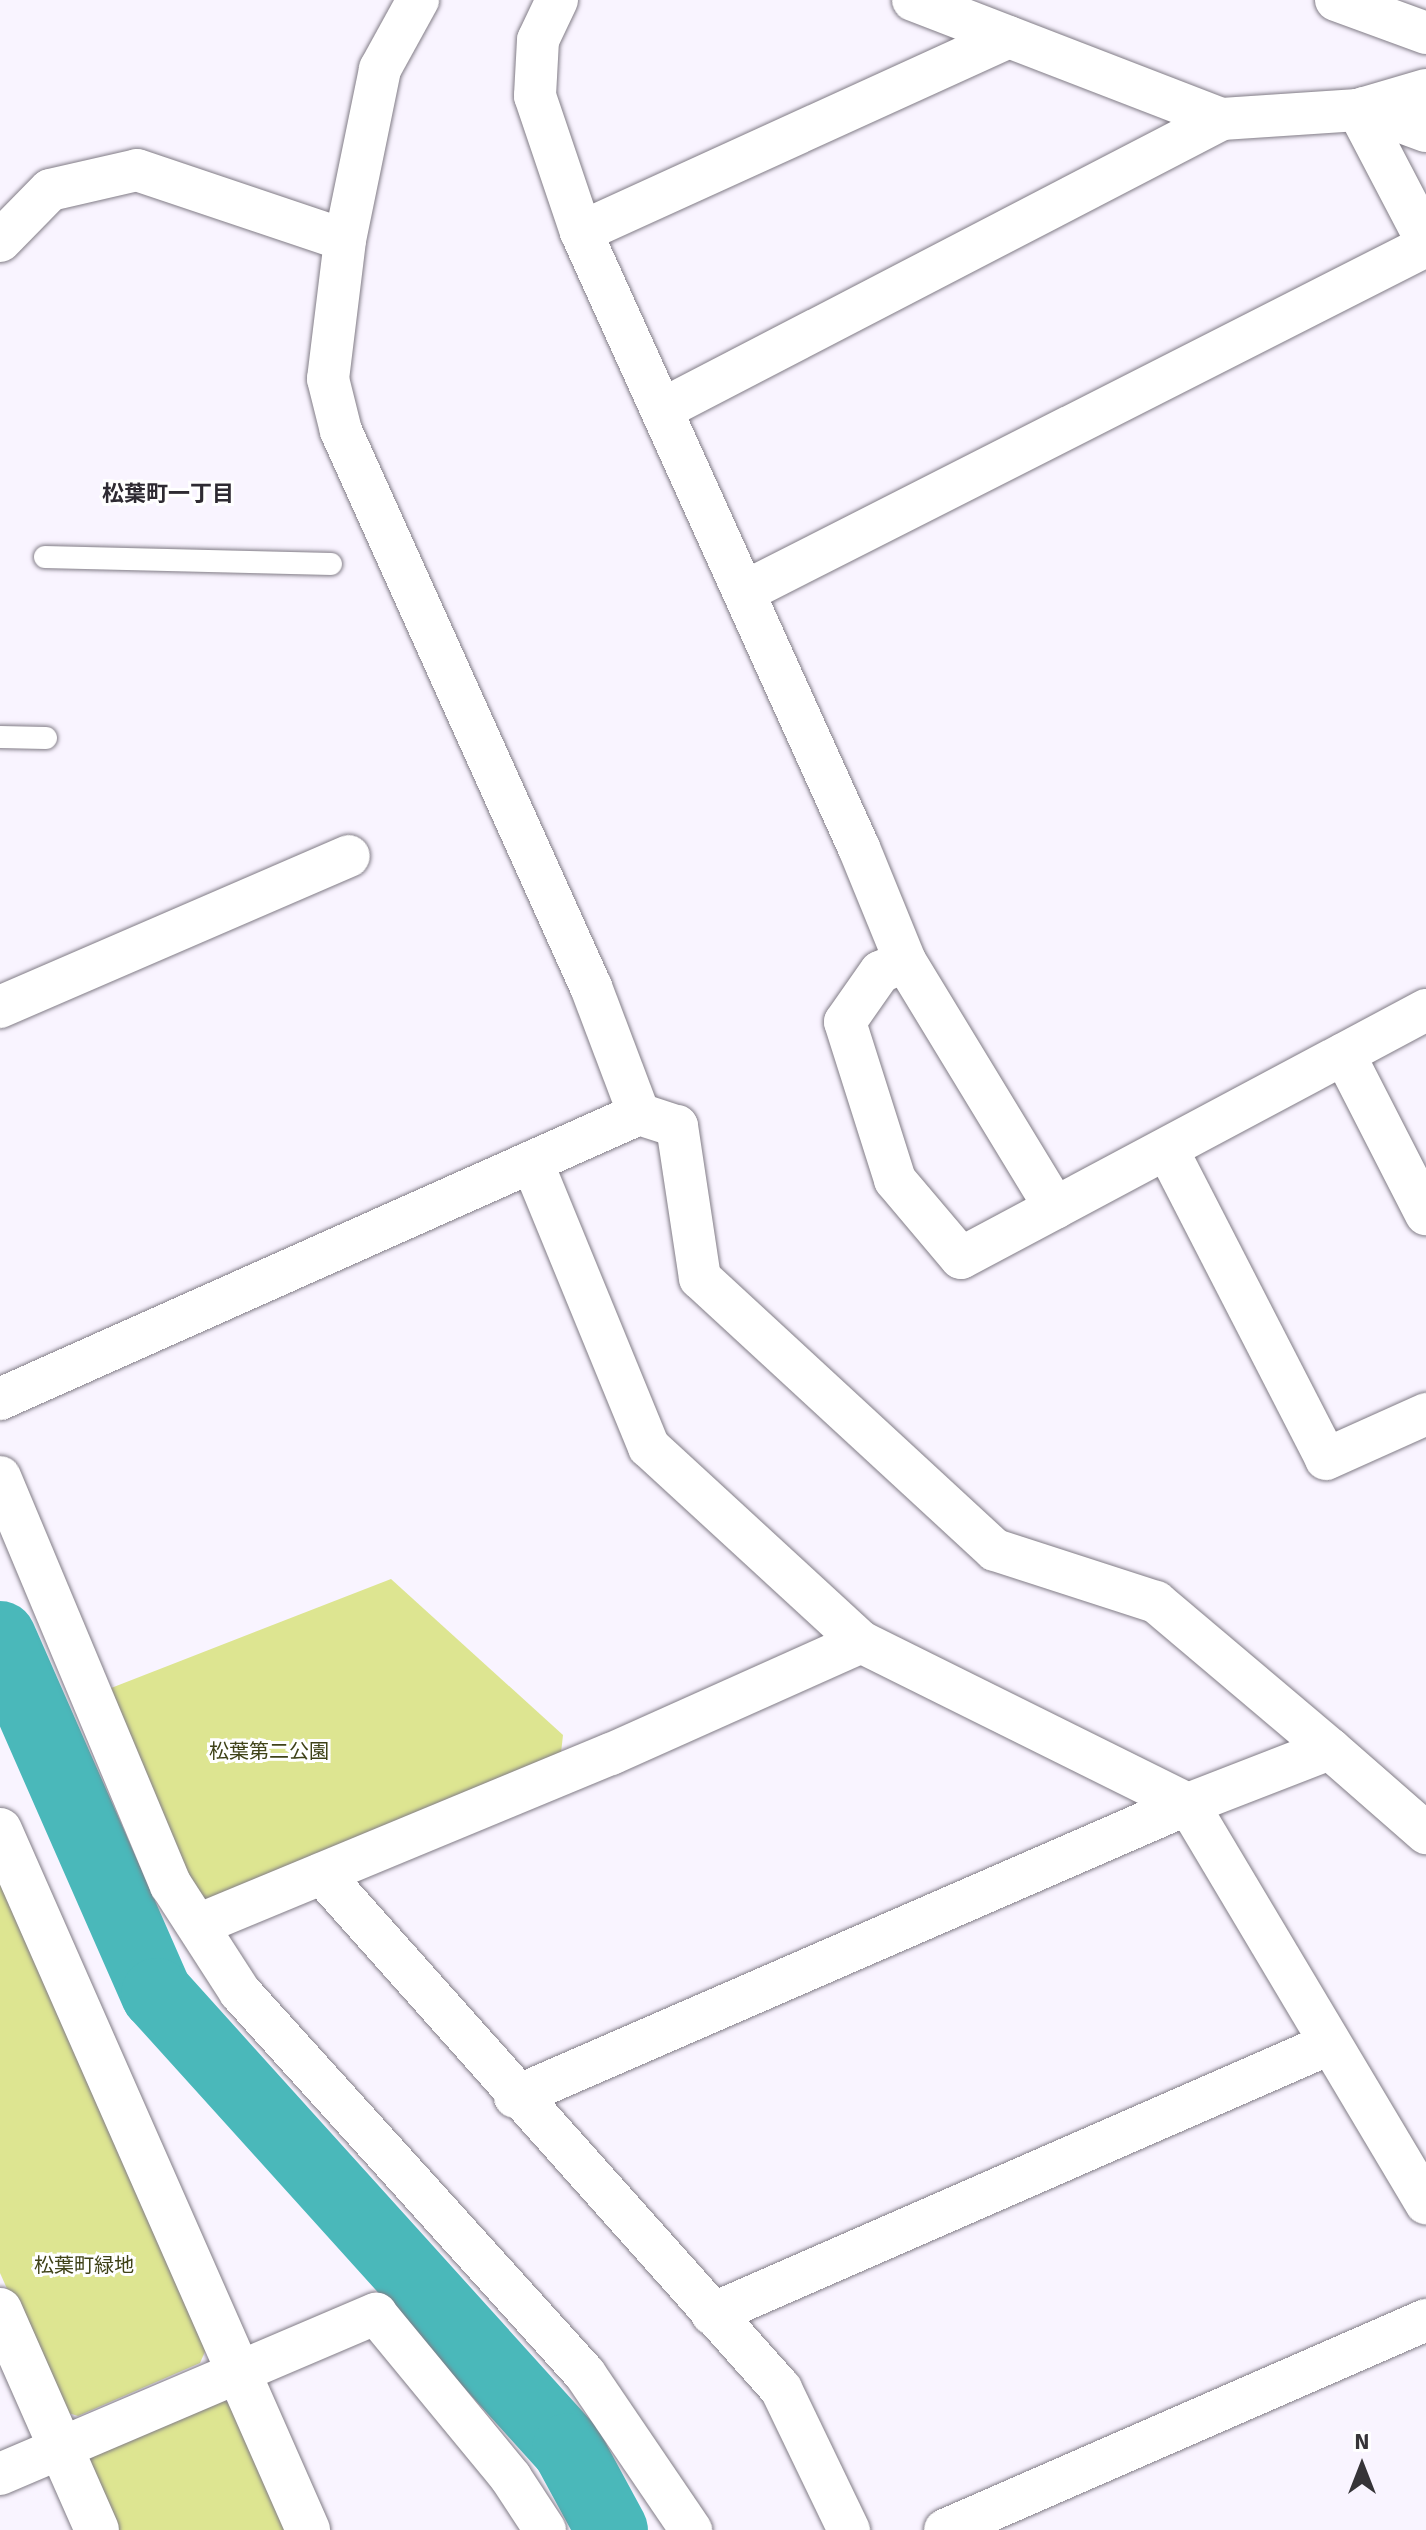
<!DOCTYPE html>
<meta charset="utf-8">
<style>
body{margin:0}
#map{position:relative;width:1426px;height:2530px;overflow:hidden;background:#f9f4ff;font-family:Signika,"Noto Sans JP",sans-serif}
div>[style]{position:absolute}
.green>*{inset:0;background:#dde591}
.river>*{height:72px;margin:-36px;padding:0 36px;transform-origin:36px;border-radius:36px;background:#4ab8ba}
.roads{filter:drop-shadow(0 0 2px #817c86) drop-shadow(0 0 2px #817c86)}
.service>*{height:22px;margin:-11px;padding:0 11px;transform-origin:11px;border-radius:11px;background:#fff}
.minor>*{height:42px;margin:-21px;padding:0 21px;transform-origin:21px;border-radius:21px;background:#fff}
.tertiary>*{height:44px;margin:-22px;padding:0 22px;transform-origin:22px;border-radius:22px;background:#fff}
span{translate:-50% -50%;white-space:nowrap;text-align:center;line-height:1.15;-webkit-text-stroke:6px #fff;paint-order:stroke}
.park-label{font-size:20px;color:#3f4218}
.neighbourhood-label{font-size:22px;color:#2e2a32;font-weight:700}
.north{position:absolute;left:1322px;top:2426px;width:80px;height:80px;-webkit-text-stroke:6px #fff;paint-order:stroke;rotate:0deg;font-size:22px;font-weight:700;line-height:32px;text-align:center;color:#363438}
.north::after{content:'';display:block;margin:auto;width:28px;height:36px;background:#363438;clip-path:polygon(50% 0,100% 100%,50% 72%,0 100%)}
</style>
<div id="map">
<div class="green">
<i style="clip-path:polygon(391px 1579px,563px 1735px,561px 1753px,201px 1907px,106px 1690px)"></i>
<i style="clip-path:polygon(0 1872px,207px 2347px,200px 2363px,78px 2416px,62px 2411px,0 2273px)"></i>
<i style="clip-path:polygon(215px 2397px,232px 2404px,286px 2530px,113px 2530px,85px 2467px,92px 2452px)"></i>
</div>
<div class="river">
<i style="left:0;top:1637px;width:390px;rotate:66.3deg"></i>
<i style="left:157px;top:1994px;width:613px;rotate:47.91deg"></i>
<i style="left:568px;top:2449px;width:92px;rotate:61.5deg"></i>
</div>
<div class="roads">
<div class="service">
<i style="left:45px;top:557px;width:286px;rotate:1.4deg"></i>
<i style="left:0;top:737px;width:46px;rotate:1.2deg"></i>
</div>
<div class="minor">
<i style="left:557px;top:0;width:44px;rotate:115.4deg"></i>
<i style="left:538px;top:40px;width:56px;rotate:93.1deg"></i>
<i style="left:535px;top:96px;width:144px;rotate:71.3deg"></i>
<i style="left:581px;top:232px;width:676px;rotate:65.71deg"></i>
<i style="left:859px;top:848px;width:122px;rotate:67.8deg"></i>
<i style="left:905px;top:961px;width:289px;rotate:58.7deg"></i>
<i style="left:913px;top:0;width:331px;rotate:21.1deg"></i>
<i style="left:1336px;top:0;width:96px;rotate:20.1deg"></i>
<i style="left:1364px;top:108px;width:66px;rotate:20.4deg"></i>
<i style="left:1358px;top:110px;width:147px;rotate:62.4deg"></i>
<i style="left:581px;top:232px;width:470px;rotate:-24.5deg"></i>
<i style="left:0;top:241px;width:71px;rotate:-45.6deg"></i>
<i style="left:50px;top:190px;width:89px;rotate:-12.9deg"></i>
<i style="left:137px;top:170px;width:219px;rotate:18.6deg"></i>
<i style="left:663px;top:409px;width:630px;rotate:-27.42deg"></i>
<i style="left:1222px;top:119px;width:136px;rotate:-3.8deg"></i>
<i style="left:1358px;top:110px;width:71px;rotate:-16.4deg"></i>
<i style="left:744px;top:592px;width:765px;rotate:-26.9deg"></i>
<i style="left:905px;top:961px;width:27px;rotate:156deg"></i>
<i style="left:880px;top:972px;width:61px;rotate:125deg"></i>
<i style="left:845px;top:1022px;width:166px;rotate:72.4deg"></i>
<i style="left:895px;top:1180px;width:102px;rotate:49.8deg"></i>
<i style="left:961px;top:1258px;width:527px;rotate:-28.07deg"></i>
<i style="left:0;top:1007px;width:380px;rotate:-23.4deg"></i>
<i style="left:1344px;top:1054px;width:180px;rotate:62.9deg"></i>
<i style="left:639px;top:1114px;width:40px;rotate:18deg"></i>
<i style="left:677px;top:1126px;width:154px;rotate:81.4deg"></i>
<i style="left:700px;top:1278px;width:401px;rotate:42.7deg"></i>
<i style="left:995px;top:1550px;width:169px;rotate:17.9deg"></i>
<i style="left:1156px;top:1602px;width:228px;rotate:40.2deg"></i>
<i style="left:1167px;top:1149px;width:348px;rotate:62.8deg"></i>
<i style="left:1326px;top:1459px;width:110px;rotate:-24.2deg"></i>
<i style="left:532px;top:1162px;width:308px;rotate:67.7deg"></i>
<i style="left:649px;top:1447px;width:288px;rotate:42.6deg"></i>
<i style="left:861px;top:1642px;width:365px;rotate:26.4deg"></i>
<i style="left:1188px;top:1804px;width:465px;rotate:59.2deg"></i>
<i style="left:0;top:1399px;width:700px;rotate:-24.04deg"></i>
<i style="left:639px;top:1114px;width:136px;rotate:-110.7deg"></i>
<i style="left:591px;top:987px;width:610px;rotate:-114.21deg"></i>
<i style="left:341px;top:431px;width:54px;rotate:-104deg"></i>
<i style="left:328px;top:379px;width:140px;rotate:-83deg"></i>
<i style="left:345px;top:240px;width:175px;rotate:-78.4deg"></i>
<i style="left:380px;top:69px;width:79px;rotate:-61.2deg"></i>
<i style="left:0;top:1477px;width:442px;rotate:67.3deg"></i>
<i style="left:171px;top:1885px;width:127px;rotate:57.2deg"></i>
<i style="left:240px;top:1992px;width:515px;rotate:47.91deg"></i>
<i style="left:585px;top:2374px;width:189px;rotate:55.8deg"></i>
<i style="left:322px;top:1874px;width:690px;rotate:48.29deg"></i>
<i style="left:781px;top:2389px;width:157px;rotate:64.3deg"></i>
<i style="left:200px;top:1924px;width:445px;rotate:-22.5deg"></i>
<i style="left:611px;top:1754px;width:274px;rotate:-24.1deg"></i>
<i style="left:515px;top:2097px;width:734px;rotate:-23.53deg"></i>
<i style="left:1188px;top:1804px;width:152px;rotate:-21.2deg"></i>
<i style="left:1330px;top:1749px;width:128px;rotate:41.2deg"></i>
<i style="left:712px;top:2314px;width:673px;rotate:-23.63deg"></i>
<i style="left:0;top:2474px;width:409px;rotate:-23.1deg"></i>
<i style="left:376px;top:2314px;width:212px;rotate:50.5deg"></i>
<i style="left:511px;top:2478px;width:62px;rotate:56.8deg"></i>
<i style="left:945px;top:2530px;width:525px;rotate:-23.59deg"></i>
</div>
<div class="tertiary">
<i style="left:0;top:1830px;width:765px;rotate:66.25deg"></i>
<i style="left:0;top:2310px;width:240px;rotate:66.2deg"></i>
</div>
</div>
<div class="park-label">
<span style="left:269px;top:1751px">松葉第二公園</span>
<span style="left:84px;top:2265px">松葉町緑地</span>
</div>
<div class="neighbourhood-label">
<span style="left:168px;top:494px">松葉町一丁目</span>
</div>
<div class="north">N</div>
</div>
